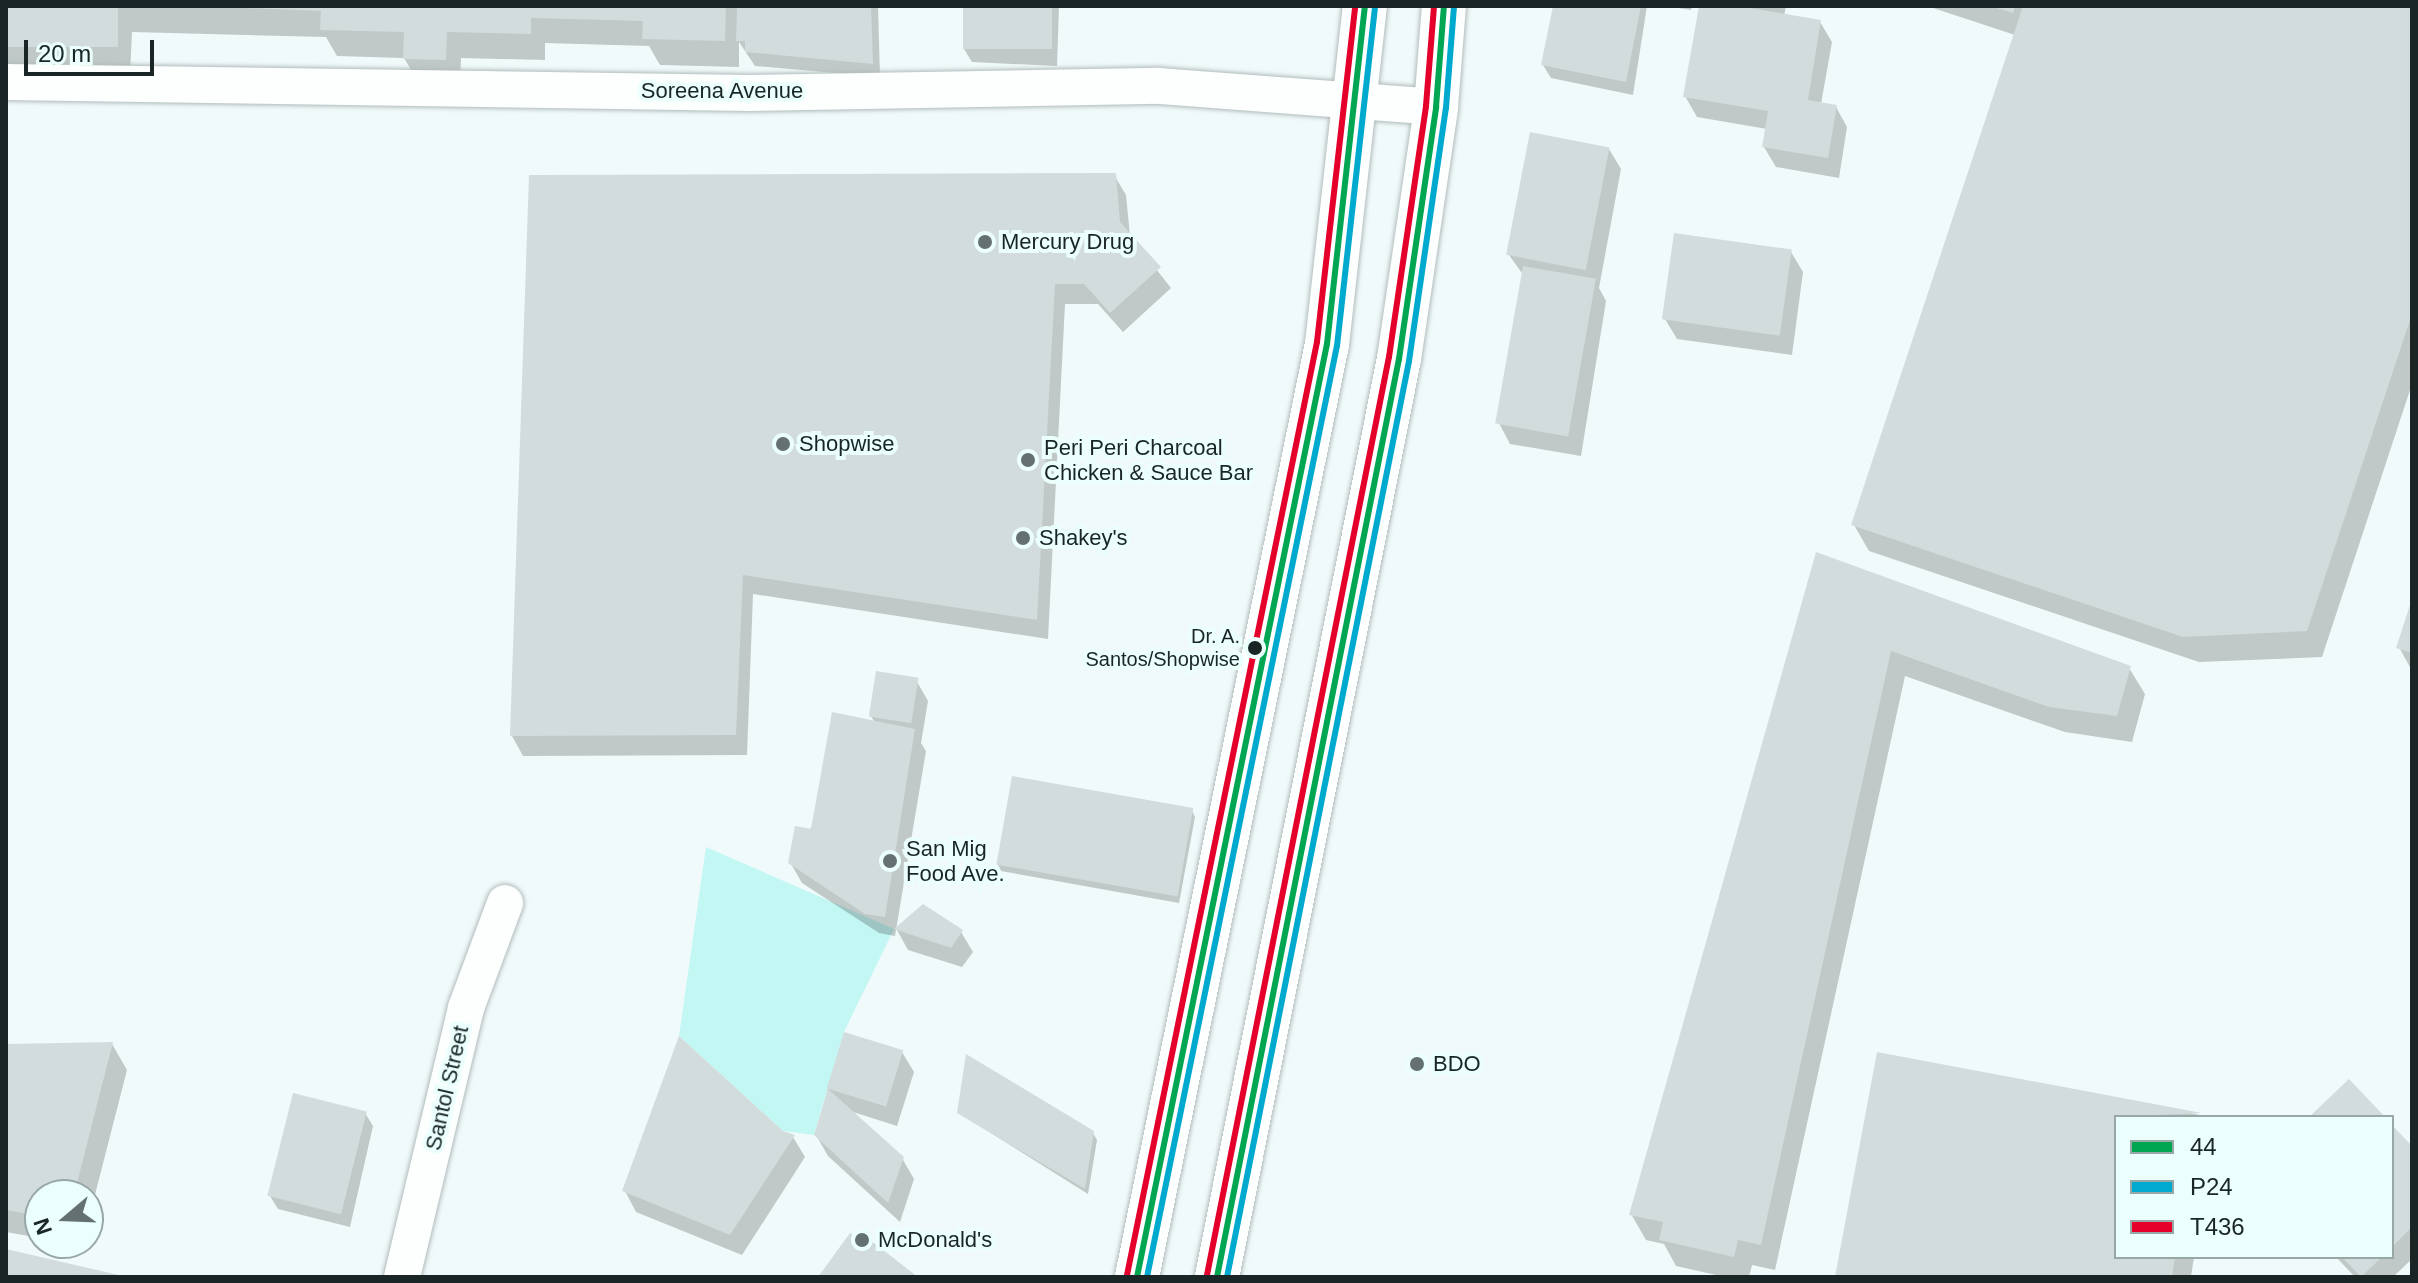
<!DOCTYPE html>
<style>
body{margin:0}
#map{position:relative;width:2418px;height:1283px;overflow:hidden;background:#f0fafa;font-family:Arial,sans-serif}
div>[style]{position:absolute}
.green>*{inset:0;background:#c3f7f4}
.shadow>*{inset:0;background:#0003}
.building>*{inset:0;background:#d2dcdc;transform-origin:0 0}
.roads{filter:drop-shadow(0 0 2px #b2bcbc) drop-shadow(0 0 2px #b2bcbc)}
.minor>*{height:36px;margin:-18px;padding:0 18px;transform-origin:18px;border-radius:18px;background:#fdfefe}
.primary>*{height:44px;margin:-22px;padding:0 22px;transform-origin:22px;border-radius:22px;background:#fdfefe}
.bus-1>*{height:6px;margin:-3px;padding:0 3px;transform-origin:3px;border-radius:3px;background:#00a651}
.bus-2>*{height:6px;margin:-3px;padding:0 3px;transform-origin:3px;border-radius:3px;background:#00a9ce}
.bus-3>*{height:6px;margin:-3px;padding:0 3px;transform-origin:3px;border-radius:3px;background:#e4002b}
.dots>*{width:22px;height:22px;translate:-50% -50%;box-sizing:border-box;border:4px solid #ebfffd;border-radius:50%}
span{translate:-50% -50%;white-space:nowrap;text-align:center;line-height:1.15;-webkit-text-stroke:8px #ebfffd;paint-order:stroke}
.bus-label{font-size:20px;color:#1a2625}
.right{translate:-100% -50%;text-align:right}
.street-label{font-size:22px;color:#1a2625}
.poi-label{font-size:22px;color:#1a2625}
.left{translate:0 -50%;text-align:left}
.frame{position:absolute;inset:0;border:8px solid #1a2625;pointer-events:none}
.legend{position:absolute;left:2114px;top:1115px;width:280px;height:144px;box-sizing:border-box;background:#ebfffd;border:2px solid #97a8a7;margin:0;padding:10px 14px;list-style:none;font-size:24px;color:#1a2625}
.legend li{display:flex;align-items:center;gap:16px;height:40px}
.legend b{width:40px;border:2px solid #97a8a7}
.north{position:absolute;left:24px;top:1179px;width:80px;height:80px;box-sizing:border-box;background:#ebfffd;border:2px solid #97a8a7;border-radius:50%;rotate:251deg;font-size:22px;font-weight:700;line-height:32px;text-align:center;color:#1a2625}
.north::after{content:'';display:block;margin:auto;width:28px;height:36px;background:#657070;clip-path:polygon(50% 0,100% 100%,50% 72%,0 100%)}
.scale{position:absolute;left:24px;top:40px;width:130px;height:36px;box-sizing:border-box;border:4px solid #1a2625;border-top:0;padding-left:10px;font-size:24px;line-height:28px;white-space:nowrap;color:#1a2625;-webkit-text-stroke:6px #ebfffd;paint-order:stroke}
</style>
<div id="map">
<div class="green">
<i style="clip-path:polygon(706px 847px,894px 929px,844px 1032px,814px 1135px,783px 1131px,679px 1036px)"></i>
</div>
<div class="shadow">
<i style="clip-path:polygon(6px 6px,878px 6px,880px 77px,755px 66px,739px 42px,739px 67px,660px 65px,649px 46px,545px 43px,545px 60px,461px 58px,460px 85px,420px 85px,404px 58px,337px 56px,326px 37px,132px 32px,130px 75px,6px 72px)"></i>
<i style="clip-path:polygon(965px 6px,1059px 6px,1057px 66px,972px 62px,964px 49px)"></i>
<i style="clip-path:polygon(1555px 6px,1647px 6px,1633px 95px,1551px 78px,1543px 65px)"></i>
<i style="clip-path:polygon(1666px 6px,1692px 6px,1691px 10px)"></i>
<i style="clip-path:polygon(1701px 6px,1786px 6px,1784px 16px,1820px 22px,1832px 42px,1821px 104px,1836px 107px,1847px 127px,1839px 178px,1776px 167px,1764px 147px,1767px 129px,1697px 117px,1685px 96px)"></i>
<i style="clip-path:polygon(1927px 6px,2412px 6px,2412px 384px,2322px 657px,2199px 662px,1869px 551px,1854px 525px,2015px 35px)"></i>
<i style="clip-path:polygon(1609px 149px,1621px 169px,1599px 288px,1606px 301px,1581px 456px,1510px 444px,1499px 423px,1524px 276px,1509px 255px)"></i>
<i style="clip-path:polygon(1114px 175px,1126px 195px,1130px 236px,1171px 288px,1123px 332px,1098px 304px,1065px 304px,1048px 639px,753px 594px,747px 755px,523px 756px,512px 736px)"></i>
<i style="clip-path:polygon(1791px 252px,1803px 272px,1792px 355px,1677px 339px,1665px 319px)"></i>
<i style="clip-path:polygon(1817px 555px,2129px 668px,2145px 694px,2132px 742px,2065px 732px,1905px 676px,1775px 1270px,1752px 1265px,1749px 1277px,1725px 1277px,1676px 1266px,1664px 1244px,1646px 1240px,1631px 1214px)"></i>
<i style="clip-path:polygon(2412px 607px,2412px 671px,2399px 647px)"></i>
<i style="clip-path:polygon(916px 680px,928px 701px,921px 743px,926px 751px,895px 936px,879px 933px,802px 883px,790px 862px,875px 723px,871px 716px)"></i>
<i style="clip-path:polygon(1192px 811px,1195px 817px,1179px 903px,1001px 871px,998px 865px)"></i>
<i style="clip-path:polygon(897px 930px,961px 932px,973px 952px,962px 967px,908px 950px)"></i>
<i style="clip-path:polygon(112px 1044px,127px 1070px,88px 1222px,88px 1195px,40px 1195px,40px 1238px,6px 1232px,6px 1046px)"></i>
<i style="clip-path:polygon(902px 1052px,914px 1072px,897px 1126px,850px 1111px,902px 1158px,914px 1179px,900px 1222px,828px 1156px,816px 1135px,828px 1088px)"></i>
<i style="clip-path:polygon(1879px 1055px,2200px 1115px,2116px 1117px,2116px 1257px,2194px 1257px,2191px 1277px,1837px 1277px)"></i>
<i style="clip-path:polygon(365px 1113px,373px 1126px,350px 1227px,278px 1209px,270px 1196px)"></i>
<i style="clip-path:polygon(959px 1113px,1093px 1133px,1097px 1140px,1088px 1194px)"></i>
<i style="clip-path:polygon(2392px 1128px,2412px 1149px,2412px 1259px,2393px 1277px,2355px 1277px,2336px 1257px,2392px 1257px)"></i>
<i style="clip-path:polygon(793px 1137px,805px 1157px,742px 1255px,636px 1212px,625px 1191px)"></i>
</div>
<div class="building">
<i style="left:6px;top:6px;width:112px;height:41px"></i>
<i style="clip-path:polygon(195px 6px,726px 6px,725px 41px,642px 39px,643px 21px,531px 18px,531px 34px,447px 32px,446px 60px,403px 59px,404px 32px,320px 30px,321px 11px)"></i>
<i style="clip-path:polygon(737px 6px,871px 6px,873px 64px,745px 52px,745px 41px,736px 41px)"></i>
<i style="left:963px;top:6px;width:89px;height:43px"></i>
<i style="clip-path:polygon(1553px 6px,1641px 6px,1626px 82px,1541px 65px)"></i>
<i style="clip-path:polygon(1699px 6px,1738px 6px,1821px 20px,1808px 100px,1837px 105px,1828px 158px,1762px 147px,1768px 111px,1683px 97px)"></i>
<i style="clip-path:polygon(1990px 6px,2015px 6px,2013px 13px)"></i>
<i style="clip-path:polygon(2023px 6px,2412px 6px,2412px 314px,2307px 631px,2183px 637px,1851px 525px)"></i>
<i style="left:1530px;top:132px;width:81px;height:125px;rotate:11deg"></i>
<i style="clip-path:polygon(1116px 173px,1120px 222px,1161px 267px,1110px 313px,1084px 284px,1055px 284px,1037px 620px,743px 575px,736px 735px,510px 736px,529px 175px)"></i>
<i style="left:1674px;top:233px;width:119px;height:87px;rotate:8deg"></i>
<i style="left:1523px;top:266px;width:74px;height:160px;rotate:10deg"></i>
<i style="clip-path:polygon(1816px 552px,2131px 666px,2117px 716px,2049px 707px,1891px 651px,1761px 1245px,1738px 1240px,1734px 1257px,1659px 1240px,1663px 1222px,1629px 1215px)"></i>
<i style="clip-path:polygon(2411px 602px,2412px 602px,2412px 653px,2396px 648px)"></i>
<i style="left:876px;top:671px;width:43px;height:46px;rotate:9deg"></i>
<i style="clip-path:polygon(832px 712px,915px 729px,885px 917px,865px 914px,788px 863px,795px 826px,811px 829px)"></i>
<i style="left:1012px;top:776px;width:184px;height:90px;rotate:10deg"></i>
<i style="clip-path:polygon(923px 904px,963px 930px,951px 948px,894px 929px)"></i>
<i style="left:844px;top:1032px;width:62px;height:59px;rotate:17deg"></i>
<i style="clip-path:polygon(679px 1036px,783px 1131px,795px 1135px,730px 1235px,622px 1191px)"></i>
<i style="clip-path:polygon(113px 1042px,74px 1195px,40px 1195px,40px 1216px,6px 1210px,6px 1044px)"></i>
<i style="clip-path:polygon(1877px 1052px,2202px 1113px,2116px 1117px,2116px 1257px,2175px 1257px,2172px 1277px,1835px 1277px)"></i>
<i style="clip-path:polygon(966px 1054px,1094px 1131px,1085px 1189px,957px 1113px)"></i>
<i style="clip-path:polygon(2349px 1079px,2385px 1117px,2309px 1117px)"></i>
<i style="clip-path:polygon(828px 1089px,904px 1157px,888px 1203px,814px 1135px)"></i>
<i style="left:293px;top:1093px;width:76px;height:106px;rotate:14deg"></i>
<i style="clip-path:polygon(2392px 1125px,2412px 1146px,2412px 1227px,2392px 1247px)"></i>
<i style="clip-path:polygon(850px 1233px,861px 1241px,865px 1236px,918px 1277px,818px 1277px)"></i>
<i style="clip-path:polygon(6px 1249px,123px 1276px,123px 1277px,6px 1277px)"></i>
<i style="clip-path:polygon(2342px 1257px,2382px 1257px,2361px 1277px)"></i>
</div>
<div class="roads">
<div class="minor">
<i style="left:6px;top:82px;width:743px;rotate:0.85deg"></i>
<i style="left:749px;top:93px;width:410px;rotate:-1deg"></i>
<i style="left:1159px;top:86px;width:278px;rotate:4.3deg"></i>
<i style="left:402px;top:1277px;width:277px;rotate:-76.6deg"></i>
<i style="left:466px;top:1008px;width:112px;rotate:-69.6deg"></i>
</div>
<div class="primary">
<i style="left:1137px;top:1277px;width:952px;rotate:-78.49deg"></i>
<i style="left:1327px;top:344px;width:340px;rotate:-83.6deg"></i>
<i style="left:1217px;top:1277px;width:936px;rotate:-78.79deg"></i>
<i style="left:1399px;top:359px;width:255px;rotate:-81.6deg"></i>
<i style="left:1436px;top:107px;width:101px;rotate:-85.5deg"></i>
</div>
</div>
<div class="bus-1">
<i style="left:1137px;top:1277px;width:952px;rotate:-78.49deg"></i>
<i style="left:1327px;top:344px;width:340px;rotate:-83.6deg"></i>
<i style="left:1217px;top:1277px;width:936px;rotate:-78.79deg"></i>
<i style="left:1399px;top:359px;width:255px;rotate:-81.6deg"></i>
<i style="left:1436px;top:107px;width:101px;rotate:-85.5deg"></i>
</div>
<div class="bus-2">
<i style="left:1147px;top:1277px;width:950px;rotate:-78.47deg"></i>
<i style="left:1337px;top:346px;width:341px;rotate:-83.6deg"></i>
<i style="left:1227px;top:1277px;width:934px;rotate:-78.76deg"></i>
<i style="left:1409px;top:361px;width:256px;rotate:-81.7deg"></i>
<i style="left:1446px;top:108px;width:101px;rotate:-85.5deg"></i>
</div>
<div class="bus-3">
<i style="left:1127px;top:1275px;width:952px;rotate:-78.49deg"></i>
<i style="left:1317px;top:342px;width:338px;rotate:-83.5deg"></i>
<i style="left:1207px;top:1275px;width:936px;rotate:-78.79deg"></i>
<i style="left:1389px;top:357px;width:254px;rotate:-81.6deg"></i>
<i style="left:1426px;top:106px;width:100px;rotate:-85.4deg"></i>
</div>
<div class="dots">
<i style="left:985px;top:242px;background:#657070"></i>
<i style="left:783px;top:444px;background:#657070"></i>
<i style="left:1028px;top:460px;background:#657070"></i>
<i style="left:1023px;top:538px;background:#657070"></i>
<i style="left:1255px;top:648px;background:#1a2625"></i>
<i style="left:890px;top:861px;background:#657070"></i>
<i style="left:1417px;top:1064px;background:#657070"></i>
<i style="left:862px;top:1240px;background:#657070"></i>
</div>
<div class="bus-label">
<span class="right" style="left:1240px;top:648px">Dr. A.<br>Santos/Shopwise</span>
</div>
<div class="street-label">
<span style="left:722px;top:91px">Soreena Avenue</span>
<span style="left:447px;top:1088px;rotate:-77deg">Santol Street</span>
</div>
<div class="poi-label">
<span class="left" style="left:1001px;top:242px">Mercury Drug</span>
<span class="left" style="left:799px;top:444px">Shopwise</span>
<span class="left" style="left:1044px;top:460px">Peri Peri Charcoal<br>Chicken &amp; Sauce Bar</span>
<span class="left" style="left:1039px;top:538px">Shakey's</span>
<span class="left" style="left:906px;top:861px">San Mig<br>Food Ave.</span>
<span class="left" style="left:1433px;top:1064px">BDO</span>
<span class="left" style="left:878px;top:1240px">McDonald's</span>
</div>
<div class="frame"></div>
<ul class="legend">
<li><b style="height:10px;background:#00a651"></b>44</li>
<li><b style="height:10px;background:#00a9ce"></b>P24</li>
<li><b style="height:10px;background:#e4002b"></b>T436</li>
</ul>
<div class="north">N</div>
<div class="scale">20 m</div>
</div>
